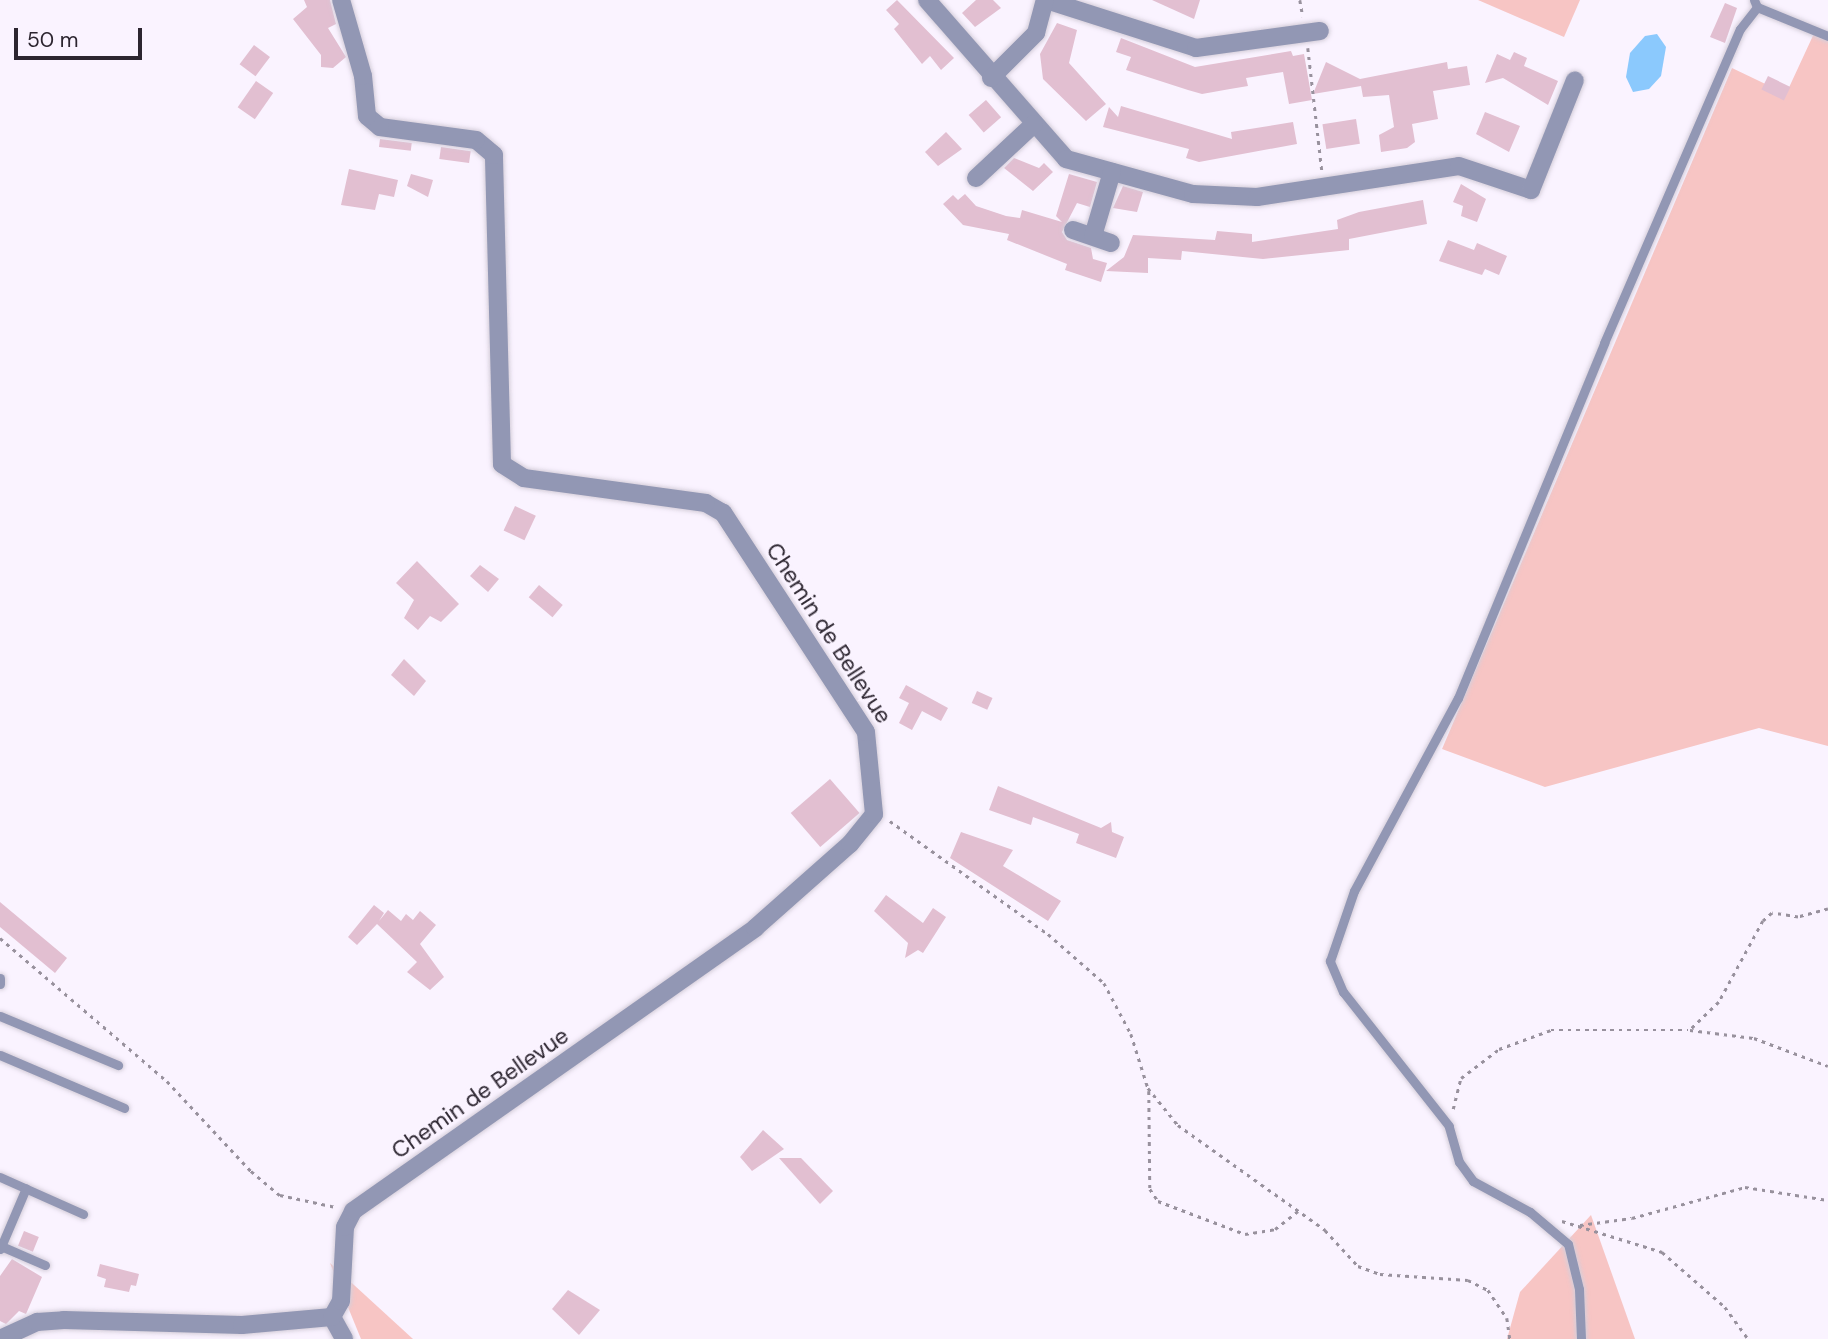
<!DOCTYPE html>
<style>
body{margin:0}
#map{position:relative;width:1828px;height:1339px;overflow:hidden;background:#faf3ff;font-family:"DM Sans",sans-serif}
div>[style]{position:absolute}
.green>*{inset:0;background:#f7c5c4}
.water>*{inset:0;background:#8bc9fd}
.building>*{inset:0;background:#e2bfd1;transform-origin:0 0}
.path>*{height:2.5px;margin-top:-1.25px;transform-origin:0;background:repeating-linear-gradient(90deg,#98919d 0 3.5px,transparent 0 8.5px)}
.roads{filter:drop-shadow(0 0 2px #d5ceda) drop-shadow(0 0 2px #d5ceda)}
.lane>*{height:9px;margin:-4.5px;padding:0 4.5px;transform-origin:4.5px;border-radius:4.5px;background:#9297b4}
.street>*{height:18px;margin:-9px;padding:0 9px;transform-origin:9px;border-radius:9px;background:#9297b4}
span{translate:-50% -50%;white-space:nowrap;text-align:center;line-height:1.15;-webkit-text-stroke:5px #faf3ff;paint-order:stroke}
.street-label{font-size:23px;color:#2c2530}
.scale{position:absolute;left:14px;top:28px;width:128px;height:32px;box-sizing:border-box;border:4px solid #2c2530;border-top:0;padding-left:9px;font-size:21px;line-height:24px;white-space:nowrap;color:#2c2530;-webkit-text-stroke:5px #faf3ff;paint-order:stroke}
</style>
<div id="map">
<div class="green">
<i style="clip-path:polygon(1478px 0,1580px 0,1564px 37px)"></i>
<i style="clip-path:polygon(1817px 27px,1828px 32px,1828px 746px,1759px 728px,1545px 787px,1442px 749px,1732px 68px,1786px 94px)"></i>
<i style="clip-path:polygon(1591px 1215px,1635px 1339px,1507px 1339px,1520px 1292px)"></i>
<i style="clip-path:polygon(330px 1263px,413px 1339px,361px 1339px)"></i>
</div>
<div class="water">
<i style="clip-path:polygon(1657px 34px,1666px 47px,1661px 76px,1649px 89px,1633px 92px,1626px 77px,1630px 53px,1645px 36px)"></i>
</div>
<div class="building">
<i style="clip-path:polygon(304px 0,330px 0,336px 24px,328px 28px,346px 57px,333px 68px,321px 67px,321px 55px,293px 19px,307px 7px)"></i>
<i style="clip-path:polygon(897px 0,954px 58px,941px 70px,930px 56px,922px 64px,894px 29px,899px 24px,886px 10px)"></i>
<i style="clip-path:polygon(976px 0,993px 0,1001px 8px,975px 27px,962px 13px)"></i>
<i style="clip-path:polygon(1152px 0,1200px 0,1194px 19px)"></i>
<i style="clip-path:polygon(1725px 3px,1737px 8px,1725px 43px,1710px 37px)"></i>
<i style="clip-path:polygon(1057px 23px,1077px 30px,1069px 63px,1106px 104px,1086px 121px,1043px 79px,1040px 54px)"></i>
<i style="clip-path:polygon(1121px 38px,1195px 67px,1291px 51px,1293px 56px,1304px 54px,1312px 100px,1289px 104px,1283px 72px,1246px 78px,1248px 86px,1230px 89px,1202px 94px,1188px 90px,1126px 70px,1131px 57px,1116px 52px)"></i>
<i style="left:254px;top:45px;width:20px;height:24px;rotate:37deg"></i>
<i style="clip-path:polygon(1514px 52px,1527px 58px,1524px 66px,1558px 81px,1548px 105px,1503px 78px,1485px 83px,1497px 54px,1510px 60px)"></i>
<i style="clip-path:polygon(1326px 62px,1360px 79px,1447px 62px,1448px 69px,1467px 66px,1470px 85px,1433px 91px,1438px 119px,1412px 124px,1415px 142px,1407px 148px,1381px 152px,1379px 135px,1394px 127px,1389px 95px,1363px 97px,1361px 86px,1313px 94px)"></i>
<i style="left:1768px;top:76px;width:25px;height:15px;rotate:26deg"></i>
<i style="left:256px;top:81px;width:21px;height:32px;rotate:35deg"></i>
<i style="left:986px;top:100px;width:23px;height:23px;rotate:49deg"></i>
<i style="clip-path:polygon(1121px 106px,1232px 139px,1231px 132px,1293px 122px,1297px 144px,1199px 162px,1186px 158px,1189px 149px,1103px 127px,1109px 107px,1118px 117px)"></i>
<i style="clip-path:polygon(1485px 112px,1520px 126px,1509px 152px,1476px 134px)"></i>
<i style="left:1356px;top:119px;width:25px;height:34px;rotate:81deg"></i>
<i style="clip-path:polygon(946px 132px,962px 149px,938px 166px,925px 152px)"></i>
<i style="left:380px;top:139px;width:32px;height:8px;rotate:7deg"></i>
<i style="left:441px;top:147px;width:30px;height:12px;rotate:8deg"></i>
<i style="clip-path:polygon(1014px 158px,1039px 168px,1044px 163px,1053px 172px,1033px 191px,1004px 168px)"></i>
<i style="clip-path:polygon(349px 169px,398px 180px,394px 197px,379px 194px,375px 210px,341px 205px)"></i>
<i style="clip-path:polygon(411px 174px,433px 180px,428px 197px,407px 186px)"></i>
<i style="clip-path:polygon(1069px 174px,1097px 182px,1090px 207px,1077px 203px,1062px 232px,1067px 240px,1091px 248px,1093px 259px,1107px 263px,1101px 282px,1065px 270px,1067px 264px,1007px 240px,1009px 234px,963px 225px,943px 204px,953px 195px,958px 200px,965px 194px,976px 206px,1006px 216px,1020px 218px,1022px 210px,1062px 222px,1056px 216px)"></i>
<i style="clip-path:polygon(1461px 184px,1486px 199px,1477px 222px,1461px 216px,1463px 206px,1453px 202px)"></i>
<i style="clip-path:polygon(1123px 186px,1143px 192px,1137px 212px,1113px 208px)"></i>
<i style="clip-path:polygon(1423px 200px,1427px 224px,1349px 239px,1349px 250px,1263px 259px,1182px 251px,1181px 260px,1148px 258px,1148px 273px,1106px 271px,1124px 257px,1133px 235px,1215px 240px,1217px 231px,1252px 234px,1252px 242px,1338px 229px,1337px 220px,1359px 212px)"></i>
<i style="clip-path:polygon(1448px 240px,1474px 250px,1477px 243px,1507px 256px,1499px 275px,1485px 269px,1482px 275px,1439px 261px)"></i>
<i style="left:515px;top:506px;width:23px;height:27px;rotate:25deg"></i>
<i style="clip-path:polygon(417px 561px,459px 604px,441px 622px,430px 616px,418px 630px,404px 618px,414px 600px,396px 583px)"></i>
<i style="clip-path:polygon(480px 565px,499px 579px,488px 592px,470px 576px)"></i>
<i style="left:539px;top:585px;width:31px;height:16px;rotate:40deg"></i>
<i style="clip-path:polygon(404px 659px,426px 681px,414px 696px,391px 675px)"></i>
<i style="clip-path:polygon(906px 685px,948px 708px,941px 721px,922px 711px,912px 730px,899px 723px,909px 703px,899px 698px)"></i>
<i style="left:977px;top:691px;width:17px;height:13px;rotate:24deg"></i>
<i style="left:830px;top:779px;width:45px;height:52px;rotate:49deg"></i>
<i style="clip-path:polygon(998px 786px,1101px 828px,1111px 822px,1112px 832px,1124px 837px,1116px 858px,1076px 843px,1079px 834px,1033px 817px,1031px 825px,989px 810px)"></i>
<i style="clip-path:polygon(961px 832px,1013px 850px,1003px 866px,1061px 901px,1048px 921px,950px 858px)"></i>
<i style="clip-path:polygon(886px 895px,923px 923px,933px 908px,946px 917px,923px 953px,918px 950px,905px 958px,908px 943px,874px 911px)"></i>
<i style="clip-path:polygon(0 902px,67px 958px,55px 973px,0 927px)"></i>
<i style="clip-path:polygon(374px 905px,384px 913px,379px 921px,388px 910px,401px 921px,406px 914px,413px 920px,420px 911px,436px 925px,420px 944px,444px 977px,430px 990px,407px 972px,417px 962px,377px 924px,357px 945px,348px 937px)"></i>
<i style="clip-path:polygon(763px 1130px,784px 1149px,752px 1171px,740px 1157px)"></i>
<i style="clip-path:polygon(779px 1158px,801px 1158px,833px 1191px,820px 1204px)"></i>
<i style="left:24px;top:1231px;width:16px;height:16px;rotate:22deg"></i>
<i style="clip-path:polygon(12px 1259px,42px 1277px,26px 1314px,19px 1311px,6px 1324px,0 1321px,0 1276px)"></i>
<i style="clip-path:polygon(100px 1264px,139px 1274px,136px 1286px,131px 1285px,129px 1292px,104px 1287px,106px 1279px,97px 1276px)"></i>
<i style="clip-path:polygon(568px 1290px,600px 1310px,579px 1335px,552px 1309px)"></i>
</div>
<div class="path">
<i style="left:1300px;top:0;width:17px;rotate:80deg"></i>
<i style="left:1308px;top:48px;width:123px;rotate:83.5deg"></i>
<i style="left:890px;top:821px;width:194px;rotate:35.6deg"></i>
<i style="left:1048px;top:934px;width:74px;rotate:41.2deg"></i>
<i style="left:1104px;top:983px;width:58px;rotate:62.1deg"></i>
<i style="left:1131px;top:1034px;width:57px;rotate:72.5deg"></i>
<i style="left:1148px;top:1088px;width:48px;rotate:51deg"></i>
<i style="left:1178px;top:1125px;width:181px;rotate:35.5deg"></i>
<i style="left:1325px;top:1230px;width:49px;rotate:47.5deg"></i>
<i style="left:1358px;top:1266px;width:23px;rotate:20deg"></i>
<i style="left:1380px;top:1274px;width:88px;rotate:3.9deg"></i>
<i style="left:1468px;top:1280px;width:22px;rotate:27deg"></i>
<i style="left:1488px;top:1290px;width:34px;rotate:56deg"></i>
<i style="left:1507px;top:1318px;width:21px;rotate:82deg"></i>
<i style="left:1828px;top:909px;width:31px;rotate:165deg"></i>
<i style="left:1798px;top:917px;width:26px;rotate:-171deg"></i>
<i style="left:1772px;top:913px;width:12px;rotate:138deg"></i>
<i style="left:1763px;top:921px;width:92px;rotate:118.5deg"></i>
<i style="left:1719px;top:1002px;width:40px;rotate:136deg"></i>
<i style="left:1690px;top:1030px;width:64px;rotate:7.1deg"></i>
<i style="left:1754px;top:1038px;width:79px;rotate:20.7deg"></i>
<i style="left:0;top:938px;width:220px;rotate:40.6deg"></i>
<i style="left:167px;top:1081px;width:123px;rotate:47deg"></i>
<i style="left:251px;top:1171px;width:38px;rotate:40deg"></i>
<i style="left:280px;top:1195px;width:57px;rotate:12.1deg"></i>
<i style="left:1149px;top:1091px;width:98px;rotate:89.4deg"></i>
<i style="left:1150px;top:1189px;width:14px;rotate:56deg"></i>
<i style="left:1158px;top:1201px;width:93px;rotate:20.8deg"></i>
<i style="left:1245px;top:1234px;width:30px;rotate:-9deg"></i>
<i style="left:1275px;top:1229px;width:29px;rotate:-38deg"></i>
<i style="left:1453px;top:1109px;width:32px;rotate:-76deg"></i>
<i style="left:1461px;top:1078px;width:48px;rotate:-37.3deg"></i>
<i style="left:1499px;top:1049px;width:55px;rotate:-20.1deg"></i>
<i style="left:1551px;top:1030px;width:137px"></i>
<i style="left:1562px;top:1221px;width:105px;rotate:17.2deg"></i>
<i style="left:1662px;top:1252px;width:84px;rotate:41.1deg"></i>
<i style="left:1725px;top:1307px;width:39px;rotate:54deg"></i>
<i style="left:1580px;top:1225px;width:52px;rotate:-7.7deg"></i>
<i style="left:1632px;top:1218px;width:117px;rotate:-15.3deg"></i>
<i style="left:1745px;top:1187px;width:84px;rotate:8.9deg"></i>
</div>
<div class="roads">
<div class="lane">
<i style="left:1754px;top:0;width:8px;rotate:67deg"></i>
<i style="left:1757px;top:7px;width:77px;rotate:22.2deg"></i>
<i style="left:0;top:978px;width:6px;rotate:90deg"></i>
<i style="left:0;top:1016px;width:128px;rotate:22.6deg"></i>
<i style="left:0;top:1055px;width:135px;rotate:23.1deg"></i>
<i style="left:0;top:1177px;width:91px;rotate:24deg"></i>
<i style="left:1px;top:1246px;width:48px;rotate:23.4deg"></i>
<i style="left:0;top:1249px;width:66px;rotate:-66.9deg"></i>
<i style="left:1581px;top:1339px;width:50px;rotate:-92.3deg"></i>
<i style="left:1579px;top:1289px;width:46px;rotate:-103.7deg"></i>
<i style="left:1568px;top:1244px;width:50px;rotate:-139.9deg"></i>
<i style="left:1530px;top:1212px;width:65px;rotate:-151.5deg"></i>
<i style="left:1473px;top:1181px;width:24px;rotate:-126deg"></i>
<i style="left:1459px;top:1162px;width:37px;rotate:-106deg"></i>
<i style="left:1449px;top:1126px;width:171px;rotate:-128.3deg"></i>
<i style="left:1343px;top:992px;width:34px;rotate:-113deg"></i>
<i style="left:1330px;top:961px;width:74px;rotate:-71.1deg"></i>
<i style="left:1354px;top:891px;width:219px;rotate:-61.7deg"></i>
<i style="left:1458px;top:698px;width:384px;rotate:-67.6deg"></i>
<i style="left:1604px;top:343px;width:342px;rotate:-66.6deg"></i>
<i style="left:1740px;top:29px;width:28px;rotate:-52deg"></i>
</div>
<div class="street">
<i style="left:927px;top:0;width:211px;rotate:48.8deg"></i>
<i style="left:1066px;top:159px;width:132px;rotate:15.4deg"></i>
<i style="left:1193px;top:194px;width:64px;rotate:2.7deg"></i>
<i style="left:1257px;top:197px;width:204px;rotate:-8.7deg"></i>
<i style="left:1459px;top:166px;width:76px;rotate:18.4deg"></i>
<i style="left:1531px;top:190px;width:118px;rotate:-68.2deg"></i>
<i style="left:1046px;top:0;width:157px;rotate:17.7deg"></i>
<i style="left:1196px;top:48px;width:125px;rotate:-7.8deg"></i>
<i style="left:991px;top:78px;width:64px;rotate:-45deg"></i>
<i style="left:1036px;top:33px;width:34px;rotate:-75deg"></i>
<i style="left:976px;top:178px;width:79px;rotate:-43deg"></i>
<i style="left:1073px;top:230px;width:40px;rotate:18.9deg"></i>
<i style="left:1093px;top:236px;width:67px;rotate:-73.5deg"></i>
<i style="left:332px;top:1317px;width:25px;rotate:61deg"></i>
<i style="left:0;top:1339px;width:41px;rotate:-24.7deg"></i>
<i style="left:37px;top:1322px;width:27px;rotate:-4deg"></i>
<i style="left:64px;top:1320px;width:178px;rotate:1.6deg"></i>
<i style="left:242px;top:1325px;width:90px;rotate:-5.1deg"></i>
<i style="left:332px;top:1317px;width:18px;rotate:-61deg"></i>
<i style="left:341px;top:1301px;width:74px;rotate:-86.9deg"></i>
<i style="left:345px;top:1227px;width:18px;rotate:-63deg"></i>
<i style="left:353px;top:1211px;width:492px;rotate:-35.1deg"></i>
<i style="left:755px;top:928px;width:127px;rotate:-41.5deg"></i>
<i style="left:850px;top:844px;width:38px;rotate:-51deg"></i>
<i style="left:874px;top:814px;width:82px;rotate:-95.6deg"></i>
<i style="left:866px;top:732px;width:262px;rotate:-123.1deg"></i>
<i style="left:723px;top:513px;width:20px;rotate:-150deg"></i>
<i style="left:706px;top:503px;width:184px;rotate:-172.2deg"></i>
<i style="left:524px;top:478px;width:26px;rotate:-148deg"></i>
<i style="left:502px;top:464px;width:309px;rotate:-91.5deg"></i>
<i style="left:494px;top:155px;width:23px;rotate:-140deg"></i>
<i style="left:476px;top:140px;width:97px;rotate:-172.3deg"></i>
<i style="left:380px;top:127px;width:17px;rotate:-140deg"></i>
<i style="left:367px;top:116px;width:40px;rotate:-95.7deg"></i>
<i style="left:363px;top:76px;width:79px;rotate:-106.1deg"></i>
</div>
</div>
<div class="street-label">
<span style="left:829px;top:633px;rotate:57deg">Chemin de Bellevue</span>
<span style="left:480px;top:1093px;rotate:-35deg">Chemin de Bellevue</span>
</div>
<div class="scale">50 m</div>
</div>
